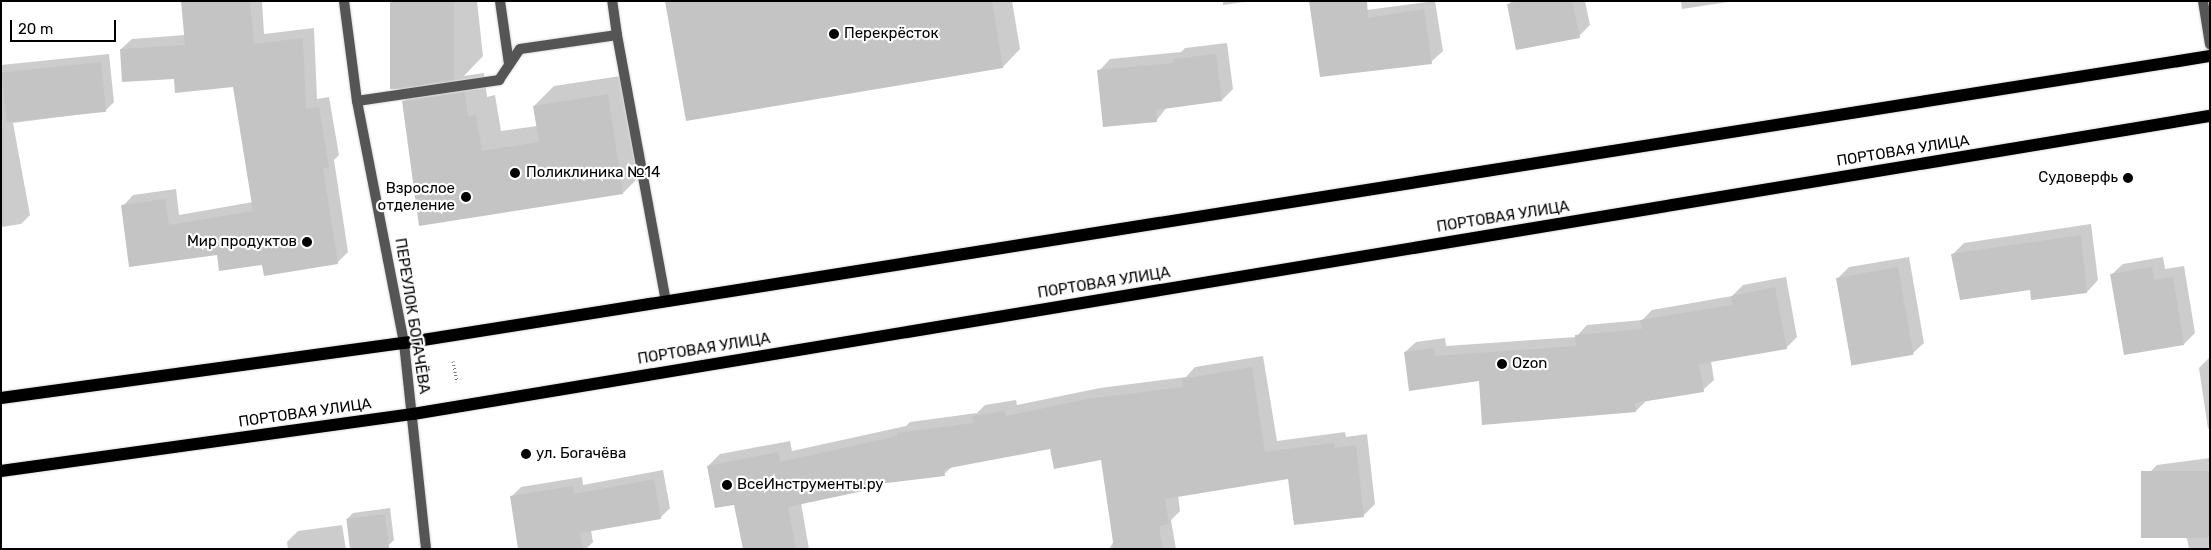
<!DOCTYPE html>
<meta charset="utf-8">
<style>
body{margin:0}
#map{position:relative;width:2211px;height:550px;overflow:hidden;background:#fff;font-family:Rubik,sans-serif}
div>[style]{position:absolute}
.shadow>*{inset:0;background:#0003}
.building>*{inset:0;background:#c4c4c4;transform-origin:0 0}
.path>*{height:3px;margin-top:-1.5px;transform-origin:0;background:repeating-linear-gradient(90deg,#777 0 1px,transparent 0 3.5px)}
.roads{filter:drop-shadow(0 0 1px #dbdbdb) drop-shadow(0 0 1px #dbdbdb)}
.lane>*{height:10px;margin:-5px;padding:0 5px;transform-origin:5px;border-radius:5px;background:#555}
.street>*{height:10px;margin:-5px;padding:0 5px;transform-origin:5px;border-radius:5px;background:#555}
.primary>*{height:12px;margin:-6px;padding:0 6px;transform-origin:6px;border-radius:6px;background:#000}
.dots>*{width:14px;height:14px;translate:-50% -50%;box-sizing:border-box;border:2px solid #fff;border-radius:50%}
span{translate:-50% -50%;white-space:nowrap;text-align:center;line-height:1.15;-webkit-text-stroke:4.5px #fff;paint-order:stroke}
.poi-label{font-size:15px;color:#000}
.left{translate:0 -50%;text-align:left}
.right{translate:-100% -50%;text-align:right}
.street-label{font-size:15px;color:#000}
.frame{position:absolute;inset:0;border:2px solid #000;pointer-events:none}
.scale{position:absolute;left:10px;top:20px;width:106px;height:22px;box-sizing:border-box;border:2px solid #000;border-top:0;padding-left:6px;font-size:15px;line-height:18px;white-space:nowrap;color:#000;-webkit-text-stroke:4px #fff;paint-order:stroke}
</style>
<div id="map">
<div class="shadow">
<i style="clip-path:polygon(182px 1px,262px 1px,264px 34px,314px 28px,317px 99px,329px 97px,339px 155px,334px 160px,348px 252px,337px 263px,263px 264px,218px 254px,123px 206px,133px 195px,176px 189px,179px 215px,253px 202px,234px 86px,175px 78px,121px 49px,132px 39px,185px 35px)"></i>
<i style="clip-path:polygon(391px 1px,477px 1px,483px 56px,464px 76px,484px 73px,487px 97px,495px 95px,501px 131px,537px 126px,534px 106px,554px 86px,627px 75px,643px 173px,623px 193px,421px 225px,403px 102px,422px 83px)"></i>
<i style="clip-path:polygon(667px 1px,1012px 1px,1020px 49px,1003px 67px,687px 120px)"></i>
<i style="clip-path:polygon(1223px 1px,1251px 1px,1223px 5px)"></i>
<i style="clip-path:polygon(1342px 1px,1359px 11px,1435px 1px,1443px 51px,1431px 62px)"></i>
<i style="clip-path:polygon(1512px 1px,1585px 1px,1590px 25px,1579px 36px,1508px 5px)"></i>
<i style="clip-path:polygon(1681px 1px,1735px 1px,1682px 9px)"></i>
<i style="clip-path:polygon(1227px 43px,1233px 89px,1222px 100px,1167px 107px,1156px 121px,1099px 71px,1110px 59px,1181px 52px,1185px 48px)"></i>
<i style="clip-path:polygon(109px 54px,114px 102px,105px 111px,13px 123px,30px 215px,21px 224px,1px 227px,1px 65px)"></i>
<i style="clip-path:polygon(2091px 224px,2098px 280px,2087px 292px,2032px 298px,2031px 288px,1952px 255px,1964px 243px)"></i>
<i style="clip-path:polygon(1909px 257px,1924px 343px,1912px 354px,1838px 278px,1849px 267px)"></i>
<i style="clip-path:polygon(2163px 257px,2165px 269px,2184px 266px,2195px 333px,2184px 344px,2111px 275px,2123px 264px)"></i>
<i style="clip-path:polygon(1786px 277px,1797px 337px,1786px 348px,1711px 361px,1714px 380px,1703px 390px,1647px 400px,1636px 411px,1480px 380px,1405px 352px,1416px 342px,1445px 338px,1446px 346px,1576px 337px,1587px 325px,1642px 320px,1652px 310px,1732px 296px,1743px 285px)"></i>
<i style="clip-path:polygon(1263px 356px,1277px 441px,1345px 432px,1346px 437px,1367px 434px,1375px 504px,1364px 515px,1289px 477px,1178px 495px,1180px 511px,1171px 520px,1176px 549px,1109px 549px,1114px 541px,1102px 458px,1051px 448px,953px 466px,944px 474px,868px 484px,862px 490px,801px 503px,809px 549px,744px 549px,735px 503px,708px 466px,720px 454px,790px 441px,792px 451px,906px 426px,910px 422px,977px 413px,985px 405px,1016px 400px,1017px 405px,1100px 388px,1186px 377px,1195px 367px)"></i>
<i style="clip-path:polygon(2210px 357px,2210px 428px,2208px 429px,2199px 368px)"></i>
<i style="clip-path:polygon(2210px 458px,2210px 549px,2189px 549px,2187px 539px,2142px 480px,2157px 465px)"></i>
<i style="clip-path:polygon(663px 470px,670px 508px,660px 518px,591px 530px,593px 542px,586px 549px,519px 549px,511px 497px,521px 487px,582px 477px,583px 485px)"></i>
<i style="clip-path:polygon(390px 508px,394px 540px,388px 546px,347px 519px,353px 513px)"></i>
<i style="clip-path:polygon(342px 525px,346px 549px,288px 549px,287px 542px,298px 531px)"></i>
</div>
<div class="building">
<i style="clip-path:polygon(181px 1px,250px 1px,254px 44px,303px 38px,306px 109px,319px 107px,329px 167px,323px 168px,338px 264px,264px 276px,262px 265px,219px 271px,217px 255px,129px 267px,121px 205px,165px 199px,169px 225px,253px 211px,233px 87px,175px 93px,174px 79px,122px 82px,120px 49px,185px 45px)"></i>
<i style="left:390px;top:1px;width:64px;height:88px"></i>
<i style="clip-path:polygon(665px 1px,992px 1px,1003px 68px,686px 121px)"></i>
<i style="clip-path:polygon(1309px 1px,1367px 1px,1368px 18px,1424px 9px,1432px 64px,1320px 77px)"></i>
<i style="clip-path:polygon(1523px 1px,1572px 1px,1580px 38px,1516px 50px,1507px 4px)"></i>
<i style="clip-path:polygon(1216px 54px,1222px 101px,1156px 110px,1157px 122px,1103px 127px,1097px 70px,1173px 63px,1173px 59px)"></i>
<i style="left:101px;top:62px;width:50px;height:100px;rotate:84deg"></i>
<i style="clip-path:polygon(465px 92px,468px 116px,476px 115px,482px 151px,539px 142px,533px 106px,608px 94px,623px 194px,419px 226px,402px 101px)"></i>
<i style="clip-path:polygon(2081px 235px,2087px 293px,2031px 300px,2030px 290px,1960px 300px,1951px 254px)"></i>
<i style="left:1898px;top:267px;width:89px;height:63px;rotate:80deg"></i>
<i style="clip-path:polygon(2152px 267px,2154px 280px,2173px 277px,2184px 345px,2124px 355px,2110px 274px)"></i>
<i style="clip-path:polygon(1775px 287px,1787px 349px,1699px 364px,1704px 392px,1635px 403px,1636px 412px,1482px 425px,1479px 381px,1409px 391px,1404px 352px,1434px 348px,1435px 356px,1576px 346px,1575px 335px,1642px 329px,1640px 320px,1732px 305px,1731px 296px)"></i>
<i style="clip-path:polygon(1252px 367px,1265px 452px,1334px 443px,1334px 448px,1356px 445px,1364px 517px,1294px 525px,1288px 479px,1165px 499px,1169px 524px,1159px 526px,1163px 549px,1114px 549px,1101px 460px,1054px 469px,1050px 449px,944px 469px,945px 476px,862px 486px,863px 491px,788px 507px,796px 549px,743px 549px,734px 505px,715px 508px,707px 466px,778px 452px,780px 462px,897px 436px,897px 433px,974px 423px,972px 416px,1005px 411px,1006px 416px,1087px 399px,1183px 387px,1182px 379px)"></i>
<i style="left:2210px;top:471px;width:67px;height:69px;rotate:90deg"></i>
<i style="clip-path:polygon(654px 479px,661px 519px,580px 533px,583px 549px,518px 549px,510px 496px,573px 486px,574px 494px)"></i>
<i style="left:385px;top:514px;width:35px;height:39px;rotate:83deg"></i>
</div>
<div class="path">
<i style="left:453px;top:361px;width:21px;rotate:79deg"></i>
</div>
<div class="roads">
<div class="lane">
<i style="left:500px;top:1px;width:64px;rotate:81.9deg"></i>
<i style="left:617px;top:35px;width:271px;rotate:79.6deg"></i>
<i style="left:357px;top:101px;width:144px;rotate:-8.4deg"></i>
<i style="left:499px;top:80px;width:37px;rotate:-56deg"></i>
<i style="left:520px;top:49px;width:98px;rotate:-8.2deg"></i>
<i style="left:617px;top:35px;width:34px;rotate:-98deg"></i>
</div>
<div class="street">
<i style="left:344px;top:1px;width:101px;rotate:82.6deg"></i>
<i style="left:357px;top:101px;width:247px;rotate:79deg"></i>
<i style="left:404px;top:343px;width:207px;rotate:83.9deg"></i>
<i style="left:2203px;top:1px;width:44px;rotate:80.8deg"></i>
</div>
<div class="primary">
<i style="left:1px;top:398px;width:407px;rotate:-7.8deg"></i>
<i style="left:404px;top:343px;width:1829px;rotate:-9.03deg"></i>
<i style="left:1px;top:471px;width:416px;rotate:-7.9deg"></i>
<i style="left:413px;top:414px;width:1822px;rotate:-9.42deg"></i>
</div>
</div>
<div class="dots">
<i style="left:834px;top:34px;background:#000"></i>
<i style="left:515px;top:173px;background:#000"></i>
<i style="left:2128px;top:178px;background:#000"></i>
<i style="left:466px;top:197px;background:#000"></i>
<i style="left:307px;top:242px;background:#000"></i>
<i style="left:1502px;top:364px;background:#000"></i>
<i style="left:526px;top:454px;background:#000"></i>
<i style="left:727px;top:485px;background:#000"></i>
</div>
<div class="poi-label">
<span class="left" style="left:844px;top:34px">Перекрёсток</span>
<span class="left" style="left:526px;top:173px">Поликлиника №14</span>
<span class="right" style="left:2118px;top:178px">Судоверфь</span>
<span class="right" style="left:455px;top:197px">Взрослое<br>отделение</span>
<span class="right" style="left:297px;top:242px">Мир продуктов</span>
<span class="left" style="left:1512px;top:364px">Ozon</span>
<span class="left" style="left:536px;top:454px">ул. Богачёва</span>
<span class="left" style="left:737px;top:485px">ВсеИнструменты.ру</span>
</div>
<div class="street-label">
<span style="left:1903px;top:151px;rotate:-9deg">ПОРТОВАЯ УЛИЦА</span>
<span style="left:1503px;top:217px;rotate:-9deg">ПОРТОВАЯ УЛИЦА</span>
<span style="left:1104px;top:283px;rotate:-9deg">ПОРТОВАЯ УЛИЦА</span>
<span style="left:412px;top:316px;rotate:81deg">ПЕРЕУЛОК БОГАЧЁВА</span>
<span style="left:704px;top:349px;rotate:-9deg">ПОРТОВАЯ УЛИЦА</span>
<span style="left:305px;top:413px;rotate:-8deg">ПОРТОВАЯ УЛИЦА</span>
</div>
<div class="frame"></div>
<div class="scale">20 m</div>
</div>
